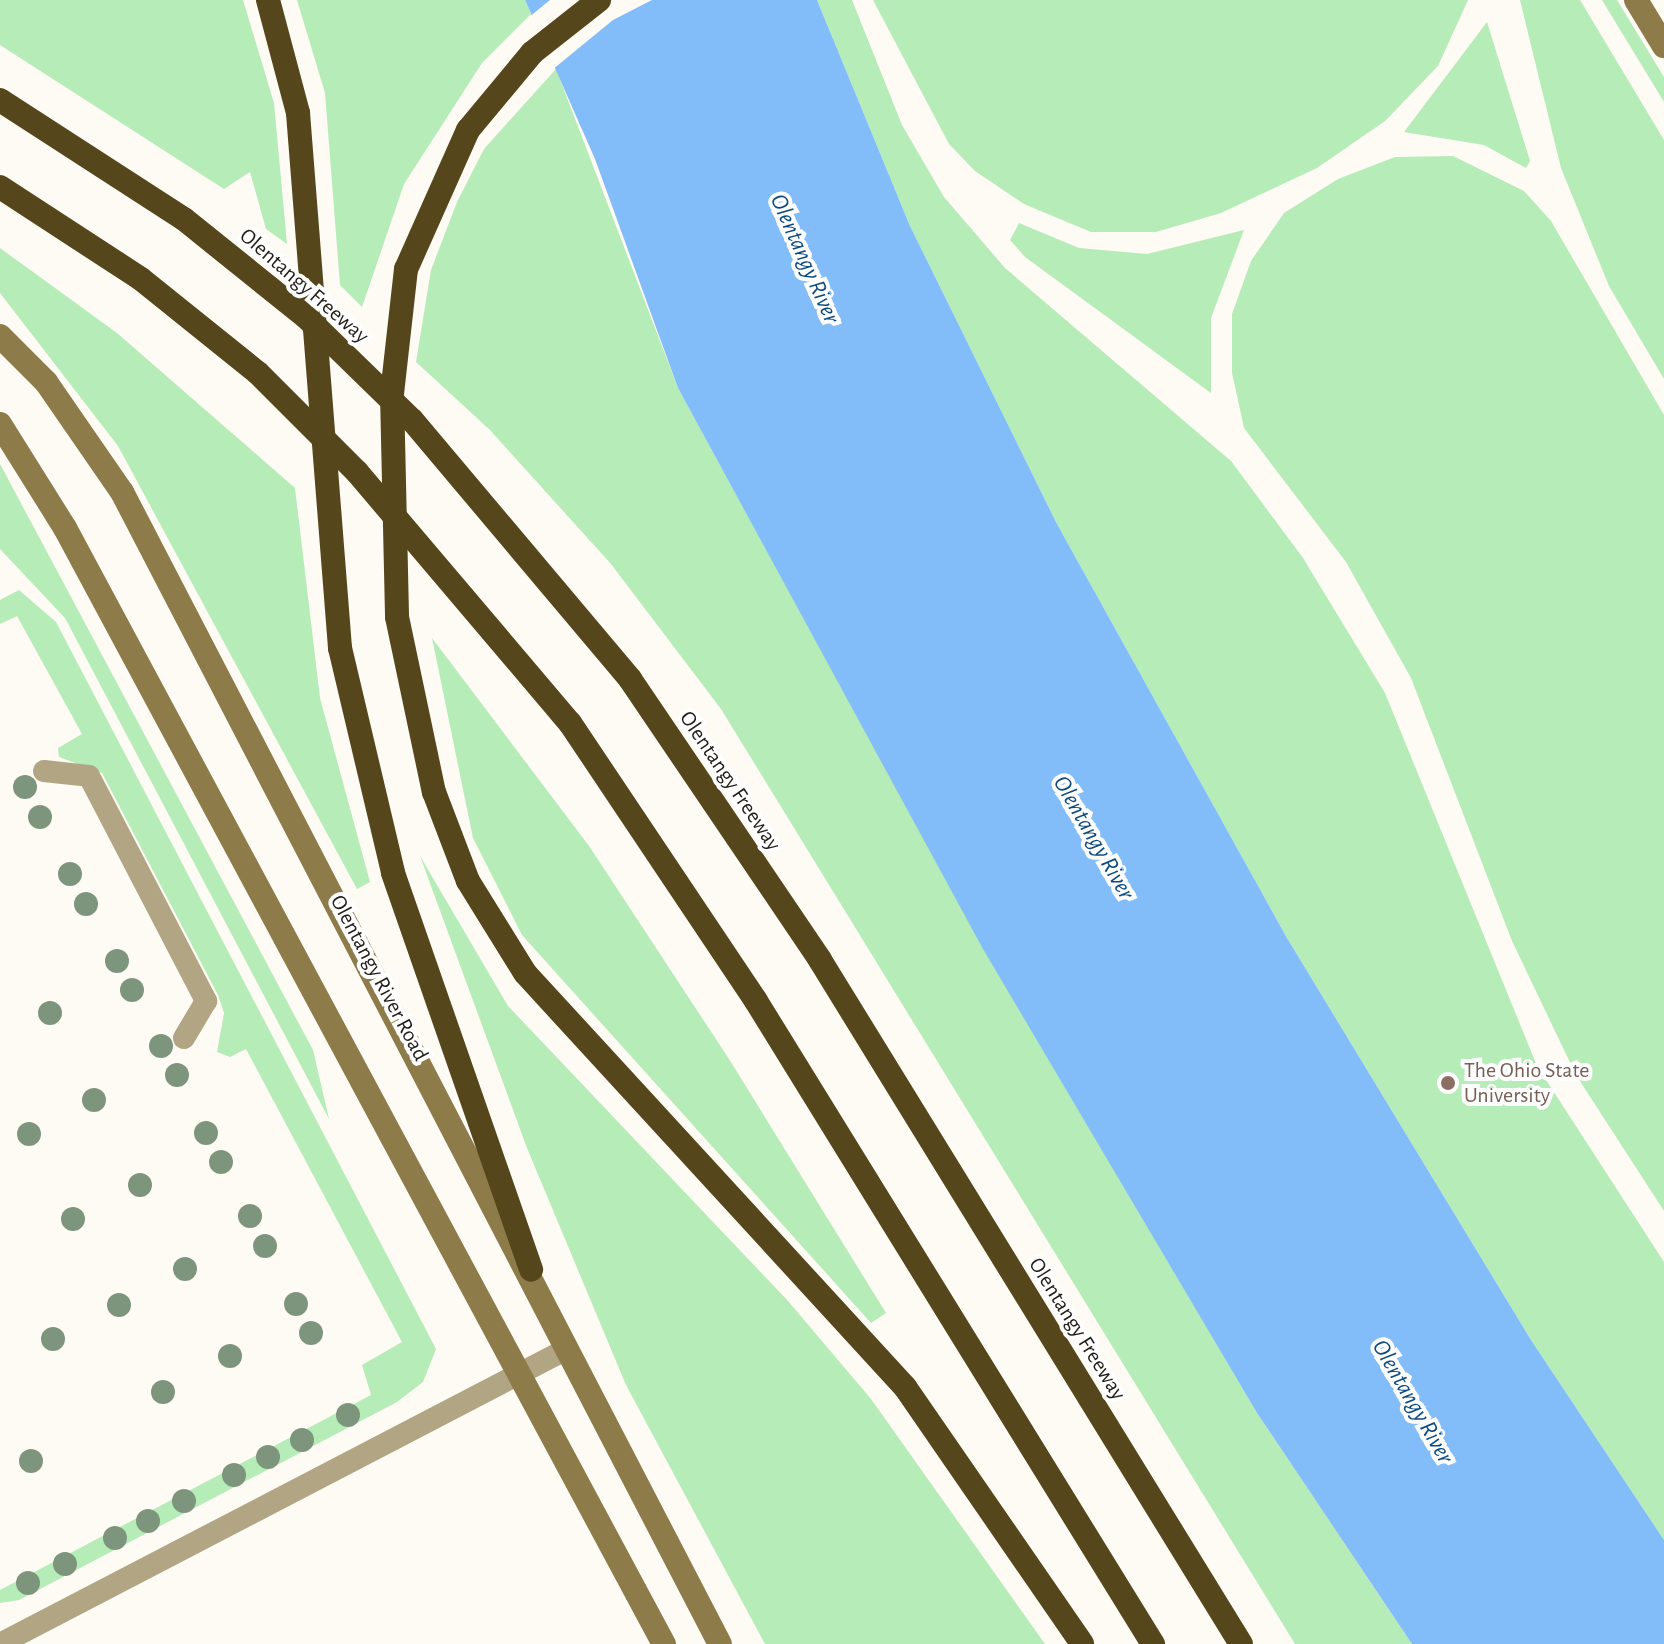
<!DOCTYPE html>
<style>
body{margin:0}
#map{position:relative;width:1664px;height:1644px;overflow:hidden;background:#fefaf4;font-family:"Alegreya Sans",sans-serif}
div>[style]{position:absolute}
.green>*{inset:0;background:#b5ecb7}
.water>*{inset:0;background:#83bdf9}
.pier>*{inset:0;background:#fefaf4}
.lane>*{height:22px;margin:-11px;padding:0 11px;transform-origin:11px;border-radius:11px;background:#b1a584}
.secondary>*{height:24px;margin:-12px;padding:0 12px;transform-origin:12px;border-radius:12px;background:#8e7b4a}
.highway>*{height:24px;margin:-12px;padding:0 12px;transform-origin:12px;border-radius:12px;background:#56461c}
.trees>*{width:24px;height:24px;margin:-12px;border-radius:50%;background:#7e957d}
.dots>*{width:22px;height:22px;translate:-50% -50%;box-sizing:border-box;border:4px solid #fff;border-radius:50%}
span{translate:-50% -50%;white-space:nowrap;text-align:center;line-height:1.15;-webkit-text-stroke:8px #fff;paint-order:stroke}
.street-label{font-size:22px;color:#1f1b16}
.education-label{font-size:22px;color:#785e54}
.left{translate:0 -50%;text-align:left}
.water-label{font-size:24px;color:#0c4b81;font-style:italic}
</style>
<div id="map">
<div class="green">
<i style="clip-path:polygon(0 0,243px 0,274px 103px,287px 244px,266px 229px,250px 172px,224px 189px,0 45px)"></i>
<i style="clip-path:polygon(297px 0,525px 0,531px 14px,482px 63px,404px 184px,362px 307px,340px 285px,325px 93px)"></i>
<i style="clip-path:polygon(817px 0,852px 0,902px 125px,944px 197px,1005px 268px,1231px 461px,1303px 558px,1385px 693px,1537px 1066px,1664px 1262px,1664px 1540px,1531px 1340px,1287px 938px,1057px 524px,910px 226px)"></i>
<i style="clip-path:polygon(873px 0,1468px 0,1438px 66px,1385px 121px,1317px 168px,1221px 213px,1156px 232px,1091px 232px,1024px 204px,975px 171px,949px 144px)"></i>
<i style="clip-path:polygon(1520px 0,1580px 0,1664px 140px,1664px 379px,1609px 286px,1561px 168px)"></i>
<i style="clip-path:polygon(1602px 0,1617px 0,1664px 77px,1664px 102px)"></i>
<i style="clip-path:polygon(1487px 22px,1530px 161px,1526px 168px,1484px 145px,1404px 132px)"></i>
<i style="clip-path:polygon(556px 69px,678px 388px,984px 949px,1257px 1413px,1412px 1644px,1295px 1644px,721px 709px,611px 564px,490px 430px,416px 362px,431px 270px,457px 202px,484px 149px)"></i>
<i style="clip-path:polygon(1453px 156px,1524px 191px,1551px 221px,1664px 415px,1664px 1211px,1576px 1075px,1512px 941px,1411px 678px,1346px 562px,1244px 428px,1232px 373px,1232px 314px,1251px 261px,1284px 213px,1338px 179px,1395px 157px)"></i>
<i style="clip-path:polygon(1019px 223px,1079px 248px,1147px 254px,1244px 230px,1211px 318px,1211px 393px,1025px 257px,1010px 240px)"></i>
<i style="clip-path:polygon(0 248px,117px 333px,295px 488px,320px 698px,370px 882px,357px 889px,118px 446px,0 293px)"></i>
<i style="clip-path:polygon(0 464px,313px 1050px,329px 1119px,65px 618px,0 549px)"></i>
<i style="clip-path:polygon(19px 590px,56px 622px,436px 1349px,423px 1382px,397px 1402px,19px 1600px,0 1603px,0 1590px,371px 1395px,362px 1365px,402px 1342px,246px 1049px,230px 1057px,217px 1052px,224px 1013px,218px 995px,102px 773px,59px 757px,58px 748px,82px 734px,17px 616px,0 624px,0 600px)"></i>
<i style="clip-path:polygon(432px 638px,589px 846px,729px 1059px,886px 1313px,871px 1323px,522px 935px,473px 838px)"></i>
<i style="clip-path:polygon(420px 856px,508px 1006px,788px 1301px,871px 1399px,1045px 1644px,765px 1644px,626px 1385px,527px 1148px)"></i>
</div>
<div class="water">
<i style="clip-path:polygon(525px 0,817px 0,910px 226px,1057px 524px,1287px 938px,1531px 1340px,1664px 1540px,1664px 1644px,1412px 1644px,1257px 1413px,983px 949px,678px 388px,595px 159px)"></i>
</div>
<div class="pier">
<i style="clip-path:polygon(550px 0,652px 0,613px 20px,552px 70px,528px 18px)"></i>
</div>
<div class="lane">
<i style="left:44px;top:771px;width:45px;rotate:6.3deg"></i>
<i style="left:89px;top:776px;width:254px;rotate:62.5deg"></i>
<i style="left:206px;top:1001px;width:43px;rotate:120.7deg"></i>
<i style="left:0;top:1644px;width:639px;rotate:-27.49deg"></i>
</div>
<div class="secondary">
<i style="left:1636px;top:0;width:54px;rotate:58.7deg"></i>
<i style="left:0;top:336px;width:65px;rotate:45deg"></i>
<i style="left:46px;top:382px;width:134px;rotate:55.4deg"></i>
<i style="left:122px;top:492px;width:1298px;rotate:62.57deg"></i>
<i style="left:0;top:424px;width:123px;rotate:58deg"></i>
<i style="left:65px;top:528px;width:1267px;rotate:61.78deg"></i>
</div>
<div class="highway">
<i style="left:268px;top:0;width:117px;rotate:75.1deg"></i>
<i style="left:298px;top:113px;width:537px;rotate:85.51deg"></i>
<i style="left:340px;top:648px;width:231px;rotate:76.7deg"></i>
<i style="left:393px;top:873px;width:420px;rotate:70.8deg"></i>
<i style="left:599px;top:0;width:85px;rotate:141.7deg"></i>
<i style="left:532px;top:53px;width:100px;rotate:129.7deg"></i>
<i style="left:468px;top:130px;width:152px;rotate:114deg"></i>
<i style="left:406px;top:269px;width:126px;rotate:96.4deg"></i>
<i style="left:392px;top:394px;width:223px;rotate:88.7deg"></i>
<i style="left:397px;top:617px;width:179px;rotate:78.1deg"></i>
<i style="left:434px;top:792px;width:95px;rotate:69.1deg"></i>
<i style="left:468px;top:881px;width:108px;rotate:58.2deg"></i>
<i style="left:525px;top:973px;width:562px;rotate:47.45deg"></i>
<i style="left:905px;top:1387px;width:312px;rotate:55.4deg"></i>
<i style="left:0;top:100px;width:219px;rotate:32.9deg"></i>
<i style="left:184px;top:219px;width:158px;rotate:38.8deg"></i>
<i style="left:307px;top:318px;width:146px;rotate:44.2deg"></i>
<i style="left:412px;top:420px;width:339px;rotate:49.9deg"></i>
<i style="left:630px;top:679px;width:339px;rotate:55.9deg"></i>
<i style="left:820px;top:960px;width:803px;rotate:58.39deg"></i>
<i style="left:0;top:187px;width:168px;rotate:33.1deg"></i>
<i style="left:141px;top:279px;width:150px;rotate:38.8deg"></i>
<i style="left:258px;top:373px;width:140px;rotate:45deg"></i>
<i style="left:357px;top:472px;width:329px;rotate:49.7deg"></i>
<i style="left:570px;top:723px;width:334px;rotate:56.2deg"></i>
<i style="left:756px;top:1001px;width:756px;rotate:58.31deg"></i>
</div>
<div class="trees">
<i style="left:25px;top:787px"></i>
<i style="left:40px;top:817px"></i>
<i style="left:70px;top:874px"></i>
<i style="left:86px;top:904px"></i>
<i style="left:117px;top:961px"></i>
<i style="left:132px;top:990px"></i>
<i style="left:50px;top:1013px"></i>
<i style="left:161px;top:1046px"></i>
<i style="left:177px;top:1075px"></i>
<i style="left:94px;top:1100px"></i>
<i style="left:206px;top:1133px"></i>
<i style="left:29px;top:1134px"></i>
<i style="left:221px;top:1162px"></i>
<i style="left:140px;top:1185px"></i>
<i style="left:250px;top:1216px"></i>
<i style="left:73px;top:1219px"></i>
<i style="left:265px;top:1246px"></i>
<i style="left:185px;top:1269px"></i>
<i style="left:296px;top:1304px"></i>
<i style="left:119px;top:1305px"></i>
<i style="left:311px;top:1333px"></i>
<i style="left:53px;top:1339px"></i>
<i style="left:230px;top:1356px"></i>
<i style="left:163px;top:1392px"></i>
<i style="left:348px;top:1415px"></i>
<i style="left:302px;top:1440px"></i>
<i style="left:268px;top:1457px"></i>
<i style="left:31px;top:1461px"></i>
<i style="left:234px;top:1475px"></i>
<i style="left:184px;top:1501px"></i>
<i style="left:148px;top:1521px"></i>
<i style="left:115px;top:1538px"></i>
<i style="left:65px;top:1564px"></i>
<i style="left:28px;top:1583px"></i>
</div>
<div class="dots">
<i style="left:1448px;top:1083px;background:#8d6e63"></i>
</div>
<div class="street-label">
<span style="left:304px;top:286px;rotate:41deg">Olentangy Freeway</span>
<span style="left:730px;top:781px;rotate:56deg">Olentangy Freeway</span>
<span style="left:379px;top:978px;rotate:62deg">Olentangy River Road</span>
<span style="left:1077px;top:1329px;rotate:58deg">Olentangy Freeway</span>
</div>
<div class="education-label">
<span class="left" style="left:1464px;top:1083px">The Ohio State<br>University</span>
</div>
<div class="water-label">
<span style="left:804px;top:259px;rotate:66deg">Olentangy River</span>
<span style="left:1093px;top:838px;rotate:60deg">Olentangy River</span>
<span style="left:1412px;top:1402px;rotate:60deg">Olentangy River</span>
</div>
</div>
